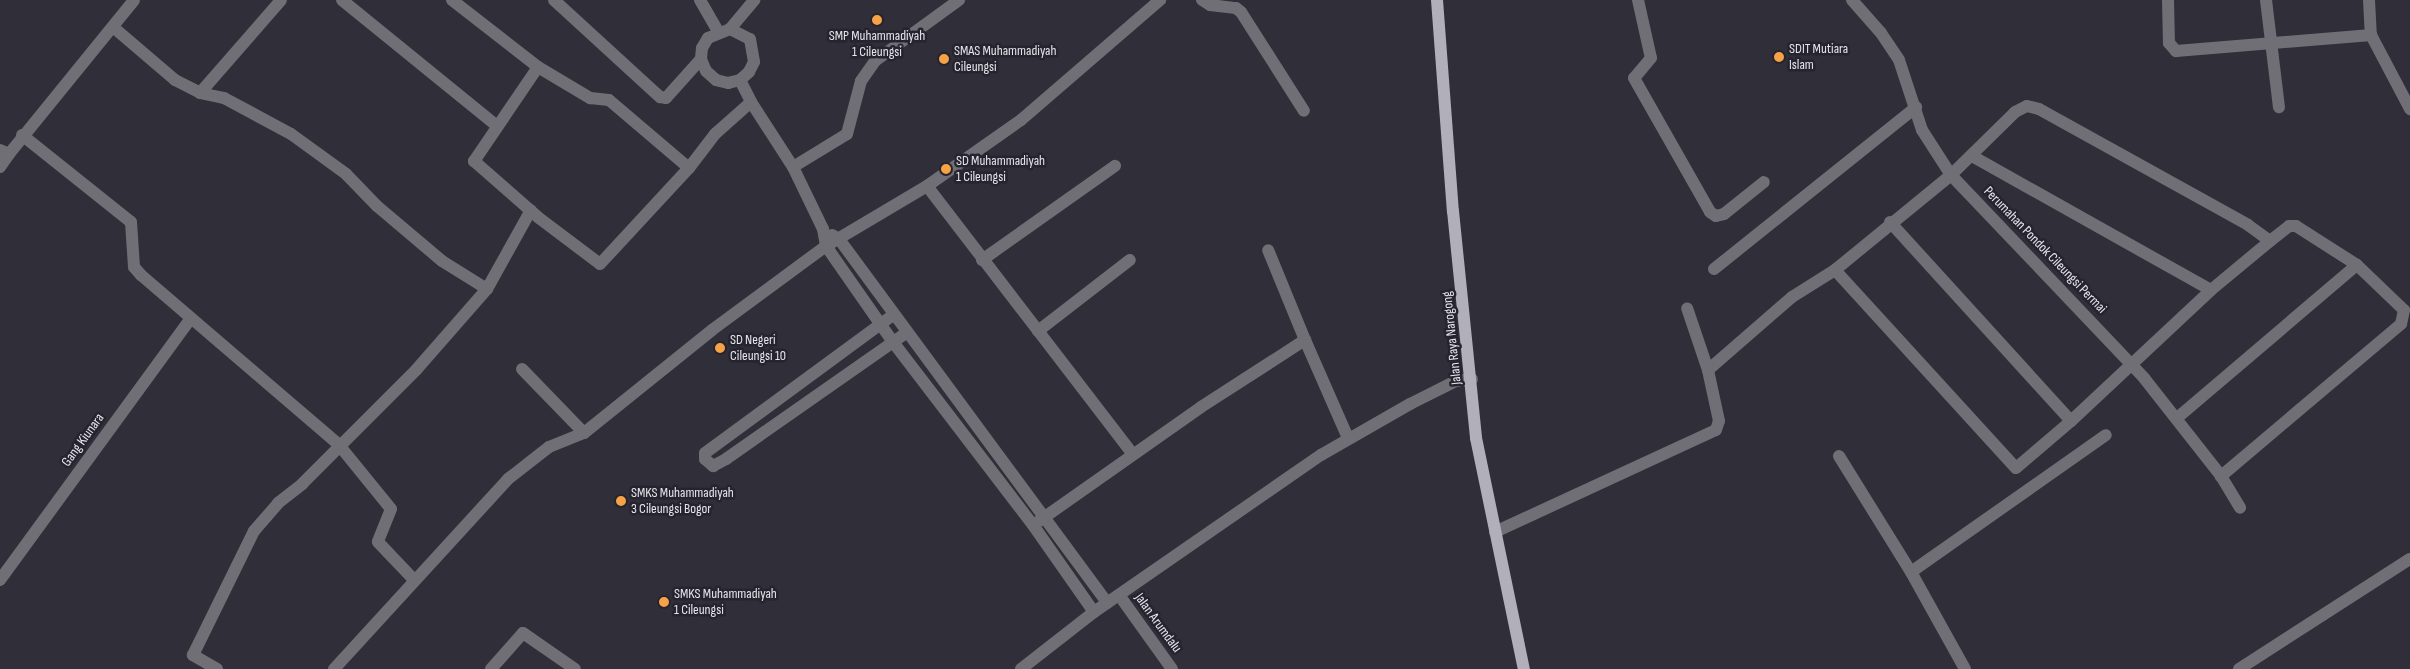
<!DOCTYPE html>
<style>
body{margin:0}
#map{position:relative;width:2410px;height:669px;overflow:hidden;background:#302e38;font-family:"Sofia Sans Condensed",sans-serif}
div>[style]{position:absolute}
.minor>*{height:12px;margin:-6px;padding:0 6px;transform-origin:6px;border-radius:6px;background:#706f75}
.major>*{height:12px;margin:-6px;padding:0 6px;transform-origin:6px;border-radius:6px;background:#b1afba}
.dots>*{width:14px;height:14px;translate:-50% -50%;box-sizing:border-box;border:2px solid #26242e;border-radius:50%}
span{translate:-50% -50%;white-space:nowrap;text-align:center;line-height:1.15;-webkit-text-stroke:5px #26242e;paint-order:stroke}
.poi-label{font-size:14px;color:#e7e5ec}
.left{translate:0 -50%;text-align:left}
.street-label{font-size:14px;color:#e7e5ec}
</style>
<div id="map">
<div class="minor">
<i style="left:342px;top:0;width:198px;rotate:39.1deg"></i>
<i style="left:452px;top:0;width:109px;rotate:37.9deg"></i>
<i style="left:538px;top:67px;width:61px;rotate:30.8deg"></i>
<i style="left:590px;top:98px;width:19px;rotate:6deg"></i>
<i style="left:609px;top:100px;width:105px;rotate:40.4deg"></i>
<i style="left:554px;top:0;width:144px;rotate:42.5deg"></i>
<i style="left:660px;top:97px;width:6px;rotate:9deg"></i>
<i style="left:666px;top:98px;width:52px;rotate:-48.1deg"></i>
<i style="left:700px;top:0;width:36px;rotate:60deg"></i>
<i style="left:1202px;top:0;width:9px;rotate:32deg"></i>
<i style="left:1210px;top:5px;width:26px;rotate:7deg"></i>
<i style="left:1236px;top:8px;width:6px;rotate:39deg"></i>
<i style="left:1241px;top:12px;width:117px;rotate:57.5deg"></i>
<i style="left:1638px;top:0;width:59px;rotate:77.4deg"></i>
<i style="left:1651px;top:58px;width:26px;rotate:130deg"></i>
<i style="left:1634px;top:78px;width:154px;rotate:60.4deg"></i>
<i style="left:1710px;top:212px;width:7px;rotate:34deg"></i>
<i style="left:1716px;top:216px;width:8px;rotate:-14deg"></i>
<i style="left:1724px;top:214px;width:51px;rotate:-38.7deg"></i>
<i style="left:1852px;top:0;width:44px;rotate:48.7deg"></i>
<i style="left:1881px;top:33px;width:32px;rotate:56deg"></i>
<i style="left:1899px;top:60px;width:74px;rotate:71.8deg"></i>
<i style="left:1922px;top:130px;width:54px;rotate:57.2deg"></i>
<i style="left:1951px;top:175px;width:280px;rotate:46.4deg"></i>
<i style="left:2144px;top:378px;width:125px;rotate:51.8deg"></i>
<i style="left:2221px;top:476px;width:37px;rotate:59deg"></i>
<i style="left:2168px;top:0;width:43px;rotate:88.7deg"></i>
<i style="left:2169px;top:43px;width:11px;rotate:49deg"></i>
<i style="left:2176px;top:51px;width:196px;rotate:-4.7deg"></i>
<i style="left:2371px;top:35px;width:84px;rotate:62.2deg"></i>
<i style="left:2266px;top:0;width:108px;rotate:83.1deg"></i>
<i style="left:2369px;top:0;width:35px;rotate:87deg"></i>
<i style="left:113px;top:27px;width:82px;rotate:40.5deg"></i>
<i style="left:175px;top:80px;width:28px;rotate:27deg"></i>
<i style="left:200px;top:93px;width:123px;rotate:-48.9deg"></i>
<i style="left:730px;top:29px;width:22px;rotate:27deg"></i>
<i style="left:750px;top:39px;width:23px;rotate:80deg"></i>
<i style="left:754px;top:62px;width:11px;rotate:117deg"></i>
<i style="left:749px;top:72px;width:12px;rotate:138deg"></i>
<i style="left:740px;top:80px;width:12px;rotate:166deg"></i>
<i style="left:728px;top:83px;width:12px;rotate:-166deg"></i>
<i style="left:716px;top:80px;width:13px;rotate:-138deg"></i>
<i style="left:706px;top:71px;width:13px;rotate:-113deg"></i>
<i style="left:701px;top:59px;width:11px;rotate:-85deg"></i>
<i style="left:702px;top:48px;width:12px;rotate:-59deg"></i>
<i style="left:708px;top:38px;width:24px;rotate:-22deg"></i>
<i style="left:730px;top:29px;width:38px;rotate:-50deg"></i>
<i style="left:538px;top:67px;width:114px;rotate:124.2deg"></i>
<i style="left:474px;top:161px;width:86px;rotate:41.2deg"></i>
<i style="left:539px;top:218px;width:76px;rotate:37deg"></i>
<i style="left:600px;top:264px;width:131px;rotate:-47.2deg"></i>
<i style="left:689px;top:168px;width:43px;rotate:-52.6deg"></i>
<i style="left:715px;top:134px;width:48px;rotate:-41.6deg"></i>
<i style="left:740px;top:80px;width:25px;rotate:63deg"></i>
<i style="left:751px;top:102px;width:77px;rotate:57.1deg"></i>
<i style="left:793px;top:167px;width:69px;rotate:64.2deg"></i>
<i style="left:823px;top:229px;width:17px;rotate:80deg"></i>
<i style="left:826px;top:246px;width:117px;rotate:55.1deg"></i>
<i style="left:893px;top:342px;width:230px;rotate:52.6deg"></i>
<i style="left:1033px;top:525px;width:106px;rotate:55deg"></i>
<i style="left:200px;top:93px;width:25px;rotate:12deg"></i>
<i style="left:224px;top:98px;width:76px;rotate:28.2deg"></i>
<i style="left:291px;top:134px;width:68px;rotate:36deg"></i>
<i style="left:346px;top:174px;width:45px;rotate:45.9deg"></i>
<i style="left:377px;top:206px;width:85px;rotate:40.2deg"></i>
<i style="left:442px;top:261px;width:53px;rotate:31.9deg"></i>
<i style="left:22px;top:135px;width:139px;rotate:38.6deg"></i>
<i style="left:131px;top:222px;width:45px;rotate:86.2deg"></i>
<i style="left:134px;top:267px;width:11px;rotate:49deg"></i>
<i style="left:141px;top:275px;width:261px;rotate:40.6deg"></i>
<i style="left:339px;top:445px;width:82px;rotate:50.9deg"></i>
<i style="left:391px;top:509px;width:35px;rotate:112deg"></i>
<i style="left:378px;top:542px;width:52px;rotate:46.5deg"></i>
<i style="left:0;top:150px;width:10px;rotate:24deg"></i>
<i style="left:9px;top:154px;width:198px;rotate:-50.9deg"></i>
<i style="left:1972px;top:156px;width:274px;rotate:29.3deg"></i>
<i style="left:0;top:167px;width:16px;rotate:-55deg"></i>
<i style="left:793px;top:167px;width:63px;rotate:-31.4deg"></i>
<i style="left:847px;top:134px;width:55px;rotate:-75.2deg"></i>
<i style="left:861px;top:81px;width:24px;rotate:-55deg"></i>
<i style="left:875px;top:61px;width:104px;rotate:-36deg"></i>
<i style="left:927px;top:186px;width:338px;rotate:52.5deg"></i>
<i style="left:1890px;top:222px;width:269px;rotate:47.7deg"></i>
<i style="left:832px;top:235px;width:8px;rotate:30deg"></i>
<i style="left:839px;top:239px;width:452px;rotate:53.6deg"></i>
<i style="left:982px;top:260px;width:163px;rotate:-35.3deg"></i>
<i style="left:1714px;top:269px;width:259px;rotate:-38.7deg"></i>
<i style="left:1835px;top:270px;width:268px;rotate:47.6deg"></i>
<i style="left:2016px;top:468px;width:72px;rotate:-40.5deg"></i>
<i style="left:2071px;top:421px;width:192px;rotate:-43.1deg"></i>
<i style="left:2211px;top:290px;width:77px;rotate:-39.7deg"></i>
<i style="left:893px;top:315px;width:233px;rotate:143.7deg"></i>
<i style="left:705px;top:453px;width:6px;rotate:90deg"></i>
<i style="left:705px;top:459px;width:11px;rotate:41deg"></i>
<i style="left:713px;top:466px;width:15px;rotate:-28deg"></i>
<i style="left:726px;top:459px;width:220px;rotate:-35deg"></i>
<i style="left:1038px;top:331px;width:116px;rotate:-37.7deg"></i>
<i style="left:1305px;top:340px;width:107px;rotate:66.3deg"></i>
<i style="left:522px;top:369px;width:89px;rotate:45.9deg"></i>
<i style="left:1708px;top:370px;width:111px;rotate:-41deg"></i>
<i style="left:1792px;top:297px;width:51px;rotate:-32.1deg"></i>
<i style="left:1835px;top:270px;width:150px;rotate:-39.3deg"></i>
<i style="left:1951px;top:175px;width:90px;rotate:-44.5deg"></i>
<i style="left:2015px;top:112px;width:13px;rotate:-27deg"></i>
<i style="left:2027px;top:106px;width:12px;rotate:14deg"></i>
<i style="left:2039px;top:109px;width:239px;rotate:29deg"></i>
<i style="left:2248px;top:225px;width:27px;rotate:36deg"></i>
<i style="left:2270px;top:241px;width:24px;rotate:-38deg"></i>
<i style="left:2289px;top:226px;width:7px"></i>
<i style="left:2296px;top:226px;width:72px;rotate:32.6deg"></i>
<i style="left:2357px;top:265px;width:65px;rotate:43.8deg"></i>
<i style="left:2404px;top:310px;width:14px;rotate:102deg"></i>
<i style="left:2401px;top:324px;width:236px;rotate:139.8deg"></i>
<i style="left:2177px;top:418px;width:236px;rotate:-40.4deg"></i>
<i style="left:1839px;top:456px;width:137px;rotate:58.2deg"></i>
<i style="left:1911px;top:572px;width:111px;rotate:60.9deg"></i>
<i style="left:1039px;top:521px;width:198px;rotate:-35.1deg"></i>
<i style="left:1201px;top:407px;width:124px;rotate:-32.8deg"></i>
<i style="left:1305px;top:340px;width:97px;rotate:-112.3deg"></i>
<i style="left:1495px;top:532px;width:243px;rotate:-24.8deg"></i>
<i style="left:1716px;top:430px;width:9px;rotate:-72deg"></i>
<i style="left:1719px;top:421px;width:52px;rotate:-102.2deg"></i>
<i style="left:1708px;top:370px;width:65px;rotate:-108.7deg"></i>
<i style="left:1911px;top:572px;width:238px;rotate:-35.1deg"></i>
<i style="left:0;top:580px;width:324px;rotate:-53.9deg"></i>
<i style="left:1119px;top:595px;width:91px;rotate:54.4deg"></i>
<i style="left:217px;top:669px;width:28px;rotate:-150deg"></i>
<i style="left:193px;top:655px;width:138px;rotate:-63.8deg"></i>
<i style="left:254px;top:531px;width:37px;rotate:-49deg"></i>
<i style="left:278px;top:503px;width:31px;rotate:-38deg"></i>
<i style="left:302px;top:484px;width:161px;rotate:-45deg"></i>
<i style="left:416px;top:370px;width:108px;rotate:-48.8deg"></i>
<i style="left:487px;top:289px;width:90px;rotate:-60.9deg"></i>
<i style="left:334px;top:669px;width:258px;rotate:-47.5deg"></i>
<i style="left:508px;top:479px;width:52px;rotate:-38deg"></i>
<i style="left:549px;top:447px;width:38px;rotate:-22deg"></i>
<i style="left:584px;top:433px;width:164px;rotate:-38.8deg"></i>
<i style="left:712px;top:330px;width:142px;rotate:-36.4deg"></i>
<i style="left:826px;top:246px;width:117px;rotate:-30.7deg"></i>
<i style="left:927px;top:186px;width:115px;rotate:-35.1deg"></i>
<i style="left:1021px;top:120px;width:184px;rotate:-40.8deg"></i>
<i style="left:491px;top:669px;width:48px;rotate:-48.4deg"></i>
<i style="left:523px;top:633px;width:63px;rotate:34.7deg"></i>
<i style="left:1021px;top:669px;width:93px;rotate:-38deg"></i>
<i style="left:1094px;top:612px;width:276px;rotate:-34.7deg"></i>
<i style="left:1321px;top:455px;width:103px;rotate:-29.8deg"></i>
<i style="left:1410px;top:404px;width:51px;rotate:-26.6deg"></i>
<i style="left:1456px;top:381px;width:16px;rotate:-7deg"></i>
<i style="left:2239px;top:669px;width:203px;rotate:-32.8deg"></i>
</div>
<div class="major">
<i style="left:1437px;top:0;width:212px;rotate:85.7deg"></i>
<i style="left:1453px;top:211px;width:228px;rotate:84.2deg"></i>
<i style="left:1476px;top:438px;width:236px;rotate:78.3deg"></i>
</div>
<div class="dots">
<i style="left:877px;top:20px;background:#f6a247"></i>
<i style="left:1779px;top:57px;background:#f6a247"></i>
<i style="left:944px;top:59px;background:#f6a247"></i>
<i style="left:946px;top:169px;background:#f6a247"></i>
<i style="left:720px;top:348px;background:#f6a247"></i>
<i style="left:621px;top:501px;background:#f6a247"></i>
<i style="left:664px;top:602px;background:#f6a247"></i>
</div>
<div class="poi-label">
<span style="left:877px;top:44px">SMP Muhammadiyah<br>1 Cileungsi</span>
<span class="left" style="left:1789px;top:57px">SDIT Mutiara<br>Islam</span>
<span class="left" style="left:954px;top:59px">SMAS Muhammadiyah<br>Cileungsi</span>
<span class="left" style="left:956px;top:169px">SD Muhammadiyah<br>1 Cileungsi</span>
<span class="left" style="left:730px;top:348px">SD Negeri<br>Cileungsi 10</span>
<span class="left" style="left:631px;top:501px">SMKS Muhammadiyah<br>3 Cileungsi Bogor</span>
<span class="left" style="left:674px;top:602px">SMKS Muhammadiyah<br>1 Cileungsi</span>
</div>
<div class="street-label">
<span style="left:2045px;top:250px;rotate:46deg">Perumahan Pondok Cileungsi Permai</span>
<span style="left:1452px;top:338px;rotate:-96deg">Jalan Raya Narogong</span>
<span style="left:83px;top:440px;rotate:-54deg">Gang Kiunara</span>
<span style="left:1158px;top:623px;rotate:54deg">Jalan Arumdalu</span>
</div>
</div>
